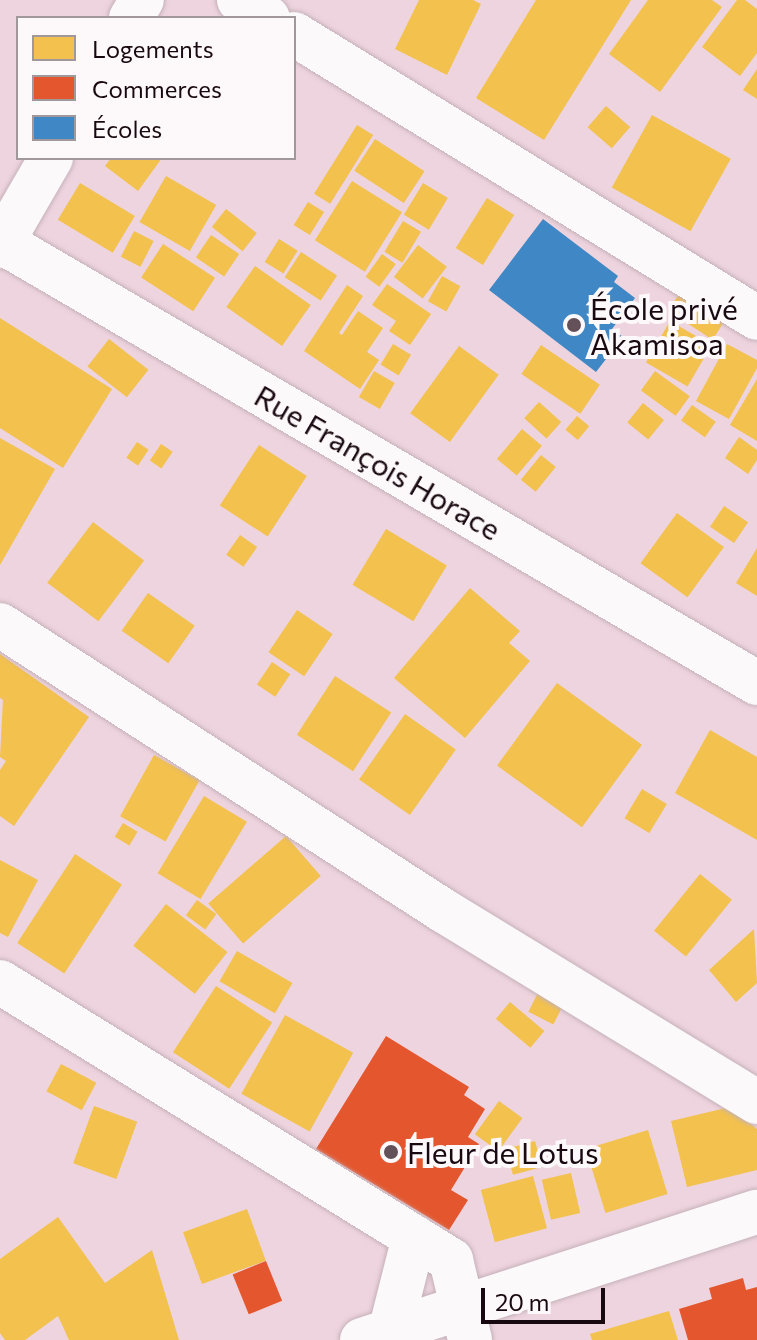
<!DOCTYPE html>
<meta charset="utf-8">
<style>
body{margin:0}
#map{position:relative;width:757px;height:1340px;overflow:hidden;background:#eed4de;font-family:Commissioner,sans-serif}
div>[style]{position:absolute}
.homes>*{inset:0;background:#f2c14e;transform-origin:0 0}
.shops>*{inset:0;background:#e4572e;transform-origin:0 0}
.schools>*{inset:0;background:#3f88c5}
.roads{filter:drop-shadow(0 0 2px #c5b1b9) drop-shadow(0 0 2px #c5b1b9)}
.street>*{height:44px;margin:-22px;padding:0 22px;transform-origin:22px;border-radius:22px;background:#fcf9fa}
.secondary>*{height:44px;margin:-22px;padding:0 22px;transform-origin:22px;border-radius:22px;background:#fcf9fa}
.dots>*{width:22px;height:22px;translate:-50% -50%;box-sizing:border-box;border:4px solid #fdf8fa;border-radius:50%}
span{translate:-50% -50%;white-space:nowrap;text-align:center;line-height:1.15;-webkit-text-stroke:8px #fdf8fa;paint-order:stroke}
.poi-label{font-size:30px;color:#180910}
.left{translate:0 -50%;text-align:left}
.street-label{font-size:30px;color:#180910}
.legend{position:absolute;left:16px;top:16px;width:280px;height:144px;box-sizing:border-box;background:#fdf8fa;border:2px solid #a1989c;margin:0;padding:10px 14px;list-style:none;font-size:24px;color:#180910}
.legend li{display:flex;align-items:center;gap:16px;height:40px}
.legend b{width:40px;border:2px solid #a1989c}
.scale{position:absolute;left:481px;top:1288px;width:124px;height:36px;box-sizing:border-box;border:4px solid #180910;border-top:0;padding-left:10px;font-size:24px;line-height:28px;white-space:nowrap;color:#180910;-webkit-text-stroke:6px #fdf8fa;paint-order:stroke}
</style>
<div id="map">
<div class="homes">
<i style="clip-path:polygon(419px 0,473px 0,481px 4px,447px 75px,395px 49px)"></i>
<i style="clip-path:polygon(536px 0,631px 0,544px 140px,476px 98px)"></i>
<i style="clip-path:polygon(648px 0,712px 0,722px 7px,660px 92px,609px 54px)"></i>
<i style="clip-path:polygon(737px 0,745px 0,757px 9px,757px 53px,740px 76px,702px 47px)"></i>
<i style="clip-path:polygon(757px 69px,757px 99px,743px 90px)"></i>
<i style="left:606px;top:106px;width:32px;height:28px;rotate:41deg"></i>
<i style="left:652px;top:115px;width:90px;height:83px;rotate:29deg"></i>
<i style="left:357px;top:125px;width:19px;height:81px;rotate:32deg"></i>
<i style="left:375px;top:139px;width:59px;height:38px;rotate:33deg"></i>
<i style="clip-path:polygon(111px 158px,162px 158px,138px 191px,105px 166px)"></i>
<i style="left:166px;top:176px;width:58px;height:53px;rotate:30deg"></i>
<i style="left:352px;top:181px;width:59px;height:70px;rotate:32deg"></i>
<i style="left:80px;top:183px;width:64px;height:43px;rotate:31deg"></i>
<i style="left:423px;top:183px;width:29px;height:37px;rotate:31deg"></i>
<i style="left:487px;top:198px;width:32px;height:59px;rotate:32deg"></i>
<i style="left:308px;top:202px;width:19px;height:27px;rotate:32deg"></i>
<i style="left:226px;top:209px;width:39px;height:23px;rotate:38deg"></i>
<i style="left:403px;top:221px;width:21px;height:36px;rotate:31deg"></i>
<i style="left:134px;top:231px;width:22px;height:29px;rotate:27deg"></i>
<i style="left:211px;top:235px;width:34px;height:27px;rotate:34deg"></i>
<i style="left:279px;top:239px;width:22px;height:27px;rotate:32deg"></i>
<i style="left:163px;top:244px;width:62px;height:40px;rotate:33deg"></i>
<i style="left:418px;top:245px;width:36px;height:40px;rotate:37deg"></i>
<i style="left:301px;top:252px;width:43px;height:30px;rotate:33deg"></i>
<i style="left:382px;top:254px;width:17px;height:28px;rotate:36deg"></i>
<i style="left:255px;top:266px;width:68px;height:50px;rotate:35deg"></i>
<i style="left:442px;top:276px;width:21px;height:29px;rotate:29deg"></i>
<i style="clip-path:polygon(387px 284px,431px 314px,410px 345px,389px 331px,396px 321px,372px 305px)"></i>
<i style="clip-path:polygon(347px 285px,363px 296px,339px 333px,342px 335px,358px 311px,383px 328px,367px 352px,379px 360px,360px 389px,304px 351px)"></i>
<i style="left:679px;top:294px;width:53px;height:20px;rotate:33deg"></i>
<i style="clip-path:polygon(0 318px,112px 389px,63px 468px,0 428px)"></i>
<i style="left:670px;top:321px;width:48px;height:48px;rotate:30deg"></i>
<i style="left:109px;top:339px;width:50px;height:35px;rotate:38deg"></i>
<i style="left:393px;top:344px;width:21px;height:24px;rotate:31deg"></i>
<i style="clip-path:polygon(727px 344px,757px 360px,757px 368px,729px 419px,696px 401px)"></i>
<i style="left:541px;top:345px;width:71px;height:35px;rotate:34deg"></i>
<i style="left:459px;top:346px;width:49px;height:83px;rotate:36deg"></i>
<i style="left:374px;top:371px;width:24px;height:30px;rotate:30deg"></i>
<i style="left:655px;top:371px;width:43px;height:24px;rotate:36deg"></i>
<i style="clip-path:polygon(757px 379px,757px 441px,730px 425px)"></i>
<i style="left:539px;top:402px;width:30px;height:22px;rotate:42deg"></i>
<i style="left:643px;top:403px;width:27px;height:25px;rotate:39deg"></i>
<i style="left:692px;top:405px;width:29px;height:19px;rotate:35deg"></i>
<i style="left:577px;top:416px;width:16px;height:18px;rotate:40deg"></i>
<i style="left:522px;top:429px;width:26px;height:39px;rotate:40deg"></i>
<i style="clip-path:polygon(739px 437px,757px 450px,757px 460px,748px 474px,725px 458px)"></i>
<i style="clip-path:polygon(0 438px,55px 469px,0 565px)"></i>
<i style="left:137px;top:442px;width:14px;height:19px;rotate:34deg"></i>
<i style="left:161px;top:444px;width:14px;height:20px;rotate:34deg"></i>
<i style="left:259px;top:445px;width:57px;height:72px;rotate:33deg"></i>
<i style="left:541px;top:455px;width:19px;height:32px;rotate:39deg"></i>
<i style="left:724px;top:506px;width:29px;height:25px;rotate:34deg"></i>
<i style="left:677px;top:513px;width:58px;height:62px;rotate:36deg"></i>
<i style="left:93px;top:522px;width:64px;height:76px;rotate:37deg"></i>
<i style="left:386px;top:529px;width:71px;height:65px;rotate:31deg"></i>
<i style="left:240px;top:535px;width:21px;height:24px;rotate:35deg"></i>
<i style="clip-path:polygon(757px 548px,757px 596px,736px 583px)"></i>
<i style="clip-path:polygon(470px 588px,520px 631px,509px 643px,530px 661px,465px 738px,394px 678px)"></i>
<i style="left:148px;top:593px;width:57px;height:46px;rotate:35deg"></i>
<i style="left:297px;top:610px;width:43px;height:51px;rotate:34deg"></i>
<i style="clip-path:polygon(0 654px,89px 717px,14px 826px,0 816px,0 770px,6px 761px,0 757px,3px 700px,0 698px)"></i>
<i style="left:272px;top:662px;width:22px;height:27px;rotate:34deg"></i>
<i style="left:335px;top:676px;width:67px;height:70px;rotate:33deg"></i>
<i style="left:557px;top:683px;width:105px;height:102px;rotate:36deg"></i>
<i style="left:405px;top:714px;width:62px;height:80px;rotate:35deg"></i>
<i style="clip-path:polygon(710px 730px,757px 757px,757px 840px,675px 793px)"></i>
<i style="left:154px;top:755px;width:52px;height:70px;rotate:29deg"></i>
<i style="left:642px;top:789px;width:29px;height:34px;rotate:31deg"></i>
<i style="left:204px;top:796px;width:50px;height:90px;rotate:31deg"></i>
<i style="left:123px;top:823px;width:17px;height:16px;rotate:31deg"></i>
<i style="left:286px;top:836px;width:53px;height:103px;rotate:49deg"></i>
<i style="left:75px;top:854px;width:56px;height:106px;rotate:33deg"></i>
<i style="clip-path:polygon(0 860px,38px 880px,8px 937px,0 933px)"></i>
<i style="left:700px;top:874px;width:41px;height:73px;rotate:39deg"></i>
<i style="left:197px;top:900px;width:24px;height:19px;rotate:36deg"></i>
<i style="left:166px;top:904px;width:78px;height:53px;rotate:38deg"></i>
<i style="clip-path:polygon(754px 929px,757px 983px,736px 1002px,709px 970px)"></i>
<i style="left:237px;top:951px;width:64px;height:35px;rotate:30deg"></i>
<i style="left:542px;top:985px;width:28px;height:30px;rotate:27deg"></i>
<i style="left:216px;top:986px;width:67px;height:79px;rotate:33deg"></i>
<i style="left:510px;top:1002px;width:45px;height:22px;rotate:40deg"></i>
<i style="left:285px;top:1015px;width:78px;height:90px;rotate:29deg"></i>
<i style="left:61px;top:1064px;width:40px;height:31px;rotate:28deg"></i>
<i style="left:499px;top:1101px;width:29px;height:41px;rotate:36deg"></i>
<i style="left:94px;top:1106px;width:46px;height:61px;rotate:20deg"></i>
<i style="clip-path:polygon(730px 1107px,757px 1129px,757px 1170px,687px 1187px,671px 1121px)"></i>
<i style="left:648px;top:1130px;width:67px;height:65px;rotate:73deg"></i>
<i style="left:535px;top:1141px;width:27px;height:30px;rotate:75deg"></i>
<i style="left:571px;top:1173px;width:41px;height:30px;rotate:77deg"></i>
<i style="left:533px;top:1176px;width:54px;height:54px;rotate:75deg"></i>
<i style="left:247px;top:1209px;width:55px;height:68px;rotate:70deg"></i>
<i style="clip-path:polygon(58px 1217px,105px 1283px,152px 1250px,179px 1340px,69px 1340px,58px 1316px,25px 1340px,5px 1340px,0 1333px,0 1259px)"></i>
<i style="clip-path:polygon(669px 1311px,678px 1340px,592px 1340px,590px 1334px)"></i>
</div>
<div class="shops">
<i style="clip-path:polygon(386px 1036px,469px 1087px,464px 1095px,485px 1109px,468px 1137px,479px 1144px,451px 1190px,468px 1200px,449px 1230px,316px 1149px)"></i>
<i style="left:266px;top:1261px;width:43px;height:36px;rotate:68deg"></i>
<i style="clip-path:polygon(743px 1278px,746px 1290px,757px 1287px,757px 1340px,688px 1340px,679px 1309px,712px 1299px,709px 1288px)"></i>
</div>
<div class="schools">
<i style="clip-path:polygon(543px 219px,618px 276px,614px 282px,635px 298px,612px 329px,623px 337px,596px 372px,489px 290px)"></i>
</div>
<div class="roads">
<div class="street">
<i style="left:239px;top:0;width:34px;rotate:32deg"></i>
<i style="left:131px;top:18px;width:21px;rotate:-59deg"></i>
<i style="left:294px;top:34px;width:543px;rotate:31.52deg"></i>
<i style="left:0;top:246px;width:102px;rotate:-59.9deg"></i>
<i style="left:0;top:625px;width:528px;rotate:32.79deg"></i>
<i style="left:444px;top:911px;width:367px;rotate:31.4deg"></i>
<i style="left:0;top:982px;width:530px;rotate:31.65deg"></i>
<i style="left:451px;top:1260px;width:82px;rotate:76.6deg"></i>
<i style="left:390px;top:1332px;width:98px;rotate:-75.8deg"></i>
</div>
<div class="secondary">
<i style="left:0;top:241px;width:877px;rotate:30.28deg"></i>
<i style="left:362px;top:1340px;width:415px;rotate:-18deg"></i>
</div>
</div>
<div class="dots">
<i style="left:574px;top:325px;background:#635058"></i>
<i style="left:391px;top:1152px;background:#635058"></i>
</div>
<div class="poi-label">
<span class="left" style="left:590px;top:325px">École privé<br>Akamisoa</span>
<span class="left" style="left:407px;top:1152px">Fleur de Lotus</span>
</div>
<div class="street-label">
<span style="left:378px;top:462px;rotate:30deg">Rue François Horace</span>
</div>
<ul class="legend">
<li><b style="height:22px;background:#f2c14e"></b>Logements</li>
<li><b style="height:22px;background:#e4572e"></b>Commerces</li>
<li><b style="height:22px;background:#3f88c5"></b>Écoles</li>
</ul>
<div class="scale">20 m</div>
</div>
